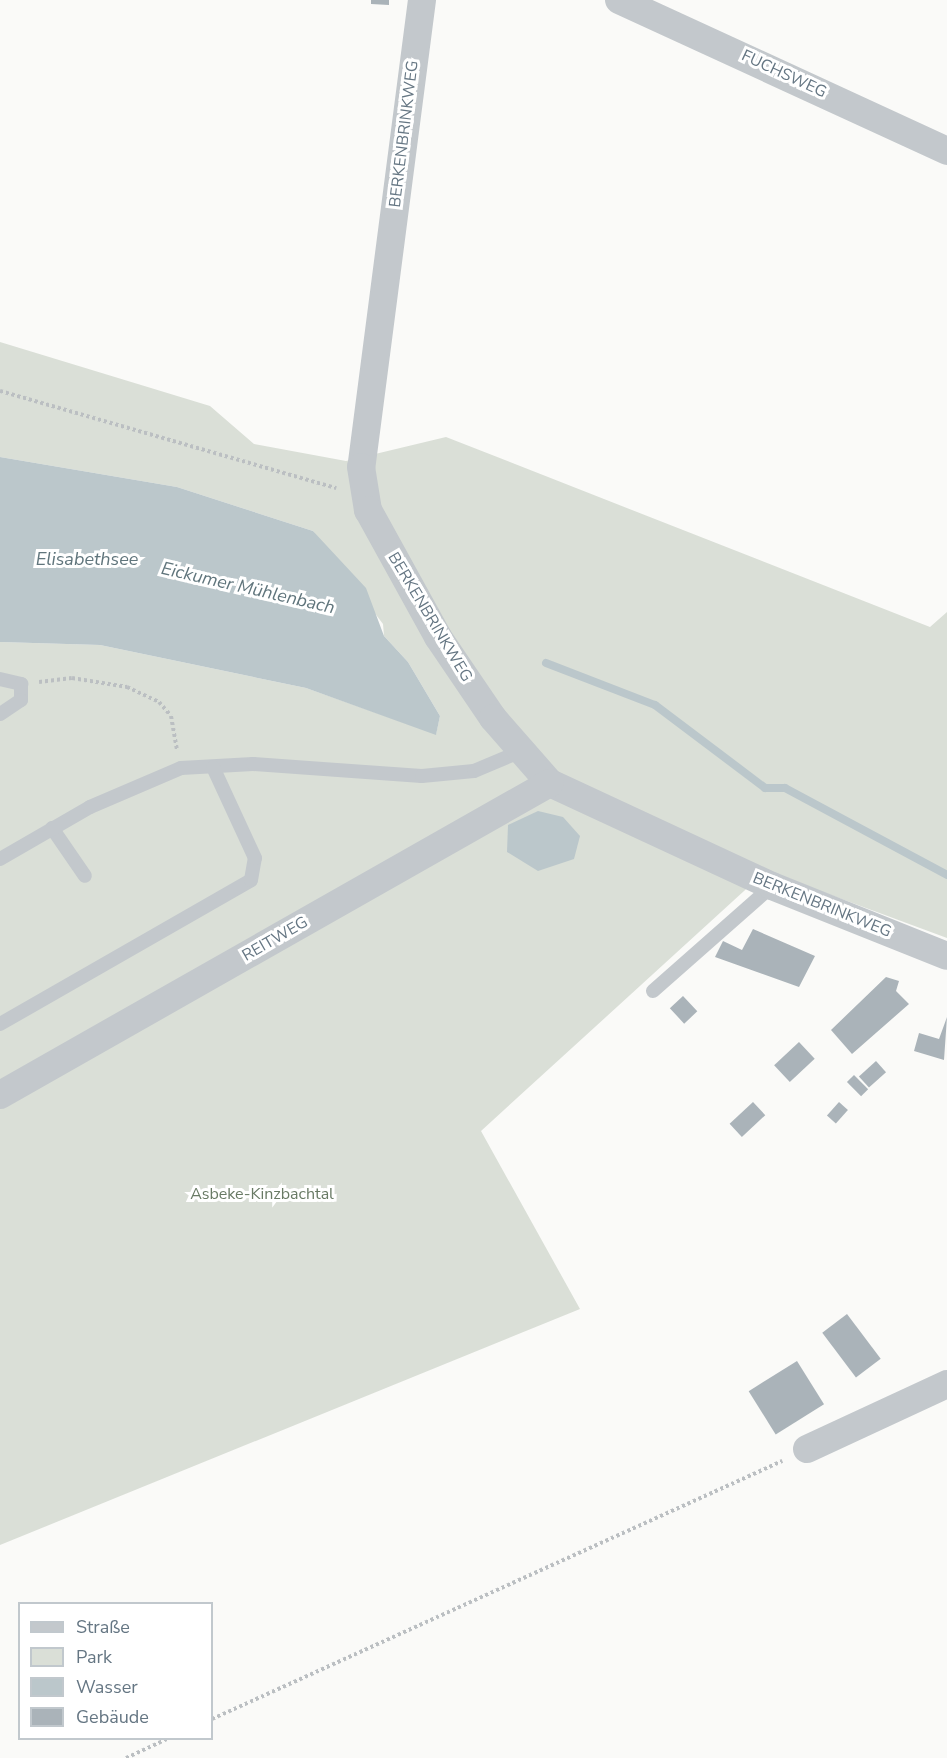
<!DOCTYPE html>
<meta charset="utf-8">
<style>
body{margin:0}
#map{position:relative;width:947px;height:1758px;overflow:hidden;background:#fafaf8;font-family:"Nunito Sans",sans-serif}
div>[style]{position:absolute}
.green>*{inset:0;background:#dadfd7}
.water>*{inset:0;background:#bbc7cb}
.stream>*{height:8px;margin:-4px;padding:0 4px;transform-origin:4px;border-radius:4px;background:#bbc7cb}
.building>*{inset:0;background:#aab3b9;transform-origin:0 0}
.path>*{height:4px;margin-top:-2px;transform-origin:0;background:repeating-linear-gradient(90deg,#bbbfc2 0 3px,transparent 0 6px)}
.service>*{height:14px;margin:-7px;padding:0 7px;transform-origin:7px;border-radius:7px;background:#c3c8cc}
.minor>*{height:28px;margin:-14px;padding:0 14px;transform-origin:14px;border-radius:14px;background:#c3c8cc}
span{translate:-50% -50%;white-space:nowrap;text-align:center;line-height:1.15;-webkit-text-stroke:6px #fff;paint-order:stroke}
.street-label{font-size:16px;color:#657683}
.park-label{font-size:16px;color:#687a64}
.water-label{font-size:18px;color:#60757c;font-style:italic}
.legend{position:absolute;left:18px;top:1602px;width:195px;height:138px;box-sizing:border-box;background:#fff;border:2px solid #c1c8cd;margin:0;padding:8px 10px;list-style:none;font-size:18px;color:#657683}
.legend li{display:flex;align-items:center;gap:12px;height:30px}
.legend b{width:30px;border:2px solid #c1c8cd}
</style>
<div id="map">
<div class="green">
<i style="clip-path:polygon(0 342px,210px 406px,254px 444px,346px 461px,446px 437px,930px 627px,947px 612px,947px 938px,766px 871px,481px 1131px,580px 1309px,0 1545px,0 642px,100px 645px,306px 688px,436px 734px,440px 716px,408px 662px,384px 636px,383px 624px,313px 531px,177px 487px,0 457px)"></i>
</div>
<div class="water">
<i style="clip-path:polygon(0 457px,177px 487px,313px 531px,366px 588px,384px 636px,408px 662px,440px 716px,436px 735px,306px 688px,100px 645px,0 642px)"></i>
<i style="clip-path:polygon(538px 811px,563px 817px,580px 836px,574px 859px,538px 871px,507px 852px,508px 825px)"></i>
</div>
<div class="stream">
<i style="left:546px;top:663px;width:117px;rotate:21.1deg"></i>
<i style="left:655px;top:705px;width:138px;rotate:37deg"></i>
<i style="left:765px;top:788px;width:20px"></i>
<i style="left:785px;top:788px;width:184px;rotate:28.2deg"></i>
</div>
<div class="building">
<i style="clip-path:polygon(371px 0,389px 0,389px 5px,371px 4px)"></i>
<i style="clip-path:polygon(753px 929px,815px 956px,799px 987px,715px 957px,723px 941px,742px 950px)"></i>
<i style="clip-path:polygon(886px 977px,899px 981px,896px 991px,909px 1004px,852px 1054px,831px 1030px)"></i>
<i style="left:683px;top:996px;width:21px;height:18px;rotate:47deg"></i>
<i style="clip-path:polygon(947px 1017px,944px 1060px,914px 1051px,919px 1033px,939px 1039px)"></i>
<i style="left:799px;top:1042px;width:23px;height:34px;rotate:47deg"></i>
<i style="left:876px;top:1061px;width:15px;height:23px;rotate:48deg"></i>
<i style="left:854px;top:1075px;width:20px;height:10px;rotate:45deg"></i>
<i style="left:753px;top:1102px;width:18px;height:32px;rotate:47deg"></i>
<i style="left:839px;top:1102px;width:12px;height:18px;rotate:42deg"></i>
<i style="left:847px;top:1314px;width:56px;height:31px;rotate:53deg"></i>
<i style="left:797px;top:1361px;width:51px;height:57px;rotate:58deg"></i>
</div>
<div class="path">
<i style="left:0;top:391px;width:350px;rotate:16.1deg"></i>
<i style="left:39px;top:682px;width:33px;rotate:-7deg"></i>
<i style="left:72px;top:678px;width:56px;rotate:9.3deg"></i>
<i style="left:127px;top:687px;width:35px;rotate:25deg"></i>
<i style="left:159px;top:702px;width:18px;rotate:49deg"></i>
<i style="left:171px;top:716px;width:34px;rotate:80deg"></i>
<i style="left:212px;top:1719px;width:626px;rotate:-24.35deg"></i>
<i style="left:126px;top:1758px;width:47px;rotate:-24.9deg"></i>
</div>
<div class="service">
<i style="left:0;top:679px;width:22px;rotate:13deg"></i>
<i style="left:21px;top:684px;width:16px;rotate:90deg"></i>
<i style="left:21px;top:700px;width:25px;rotate:146deg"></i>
<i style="left:52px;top:828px;width:58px;rotate:55.5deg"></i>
<i style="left:0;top:859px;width:104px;rotate:-30deg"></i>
<i style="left:90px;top:807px;width:99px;rotate:-23.2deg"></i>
<i style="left:181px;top:768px;width:72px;rotate:-3.2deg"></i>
<i style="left:253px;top:764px;width:169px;rotate:4.1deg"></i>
<i style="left:422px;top:776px;width:52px;rotate:-5.5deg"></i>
<i style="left:474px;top:771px;width:49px;rotate:-22.9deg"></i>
<i style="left:653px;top:991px;width:159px;rotate:-41.4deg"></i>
<i style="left:0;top:1024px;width:289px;rotate:-29.8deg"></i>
<i style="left:251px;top:880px;width:22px;rotate:-80deg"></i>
<i style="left:255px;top:858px;width:100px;rotate:-114.8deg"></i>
</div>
<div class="minor">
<i style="left:422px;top:0;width:471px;rotate:97.4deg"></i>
<i style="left:361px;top:467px;width:44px;rotate:80.8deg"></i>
<i style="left:368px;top:510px;width:145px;rotate:61.1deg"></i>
<i style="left:438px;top:637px;width:98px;rotate:55.8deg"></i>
<i style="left:493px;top:718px;width:86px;rotate:48.8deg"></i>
<i style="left:550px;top:783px;width:245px;rotate:24.9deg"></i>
<i style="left:772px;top:886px;width:188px;rotate:21.8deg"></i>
<i style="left:619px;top:0;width:361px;rotate:24.7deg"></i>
<i style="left:0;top:1095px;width:632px;rotate:-29.57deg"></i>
<i style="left:807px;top:1449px;width:154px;rotate:-24.9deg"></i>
</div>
<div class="street-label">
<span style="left:784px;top:74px;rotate:25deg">FUCHSWEG</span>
<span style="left:404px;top:134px;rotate:-83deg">BERKENBRINKWEG</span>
<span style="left:430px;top:617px;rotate:59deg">BERKENBRINKWEG</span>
<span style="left:822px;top:905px;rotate:22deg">BERKENBRINKWEG</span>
<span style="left:275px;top:939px;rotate:-30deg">REITWEG</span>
</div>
<div class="park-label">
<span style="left:262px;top:1194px">Asbeke-Kinzbachtal</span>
</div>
<div class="water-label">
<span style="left:87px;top:559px">Elisabethsee</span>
<span style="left:248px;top:588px;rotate:13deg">Eickumer Mühlenbach</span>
</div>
<ul class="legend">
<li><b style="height:8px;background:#c3c8cc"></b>Straße</li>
<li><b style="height:16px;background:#dadfd7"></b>Park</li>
<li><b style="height:16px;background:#bbc7cb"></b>Wasser</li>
<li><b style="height:16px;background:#aab3b9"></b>Gebäude</li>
</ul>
</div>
